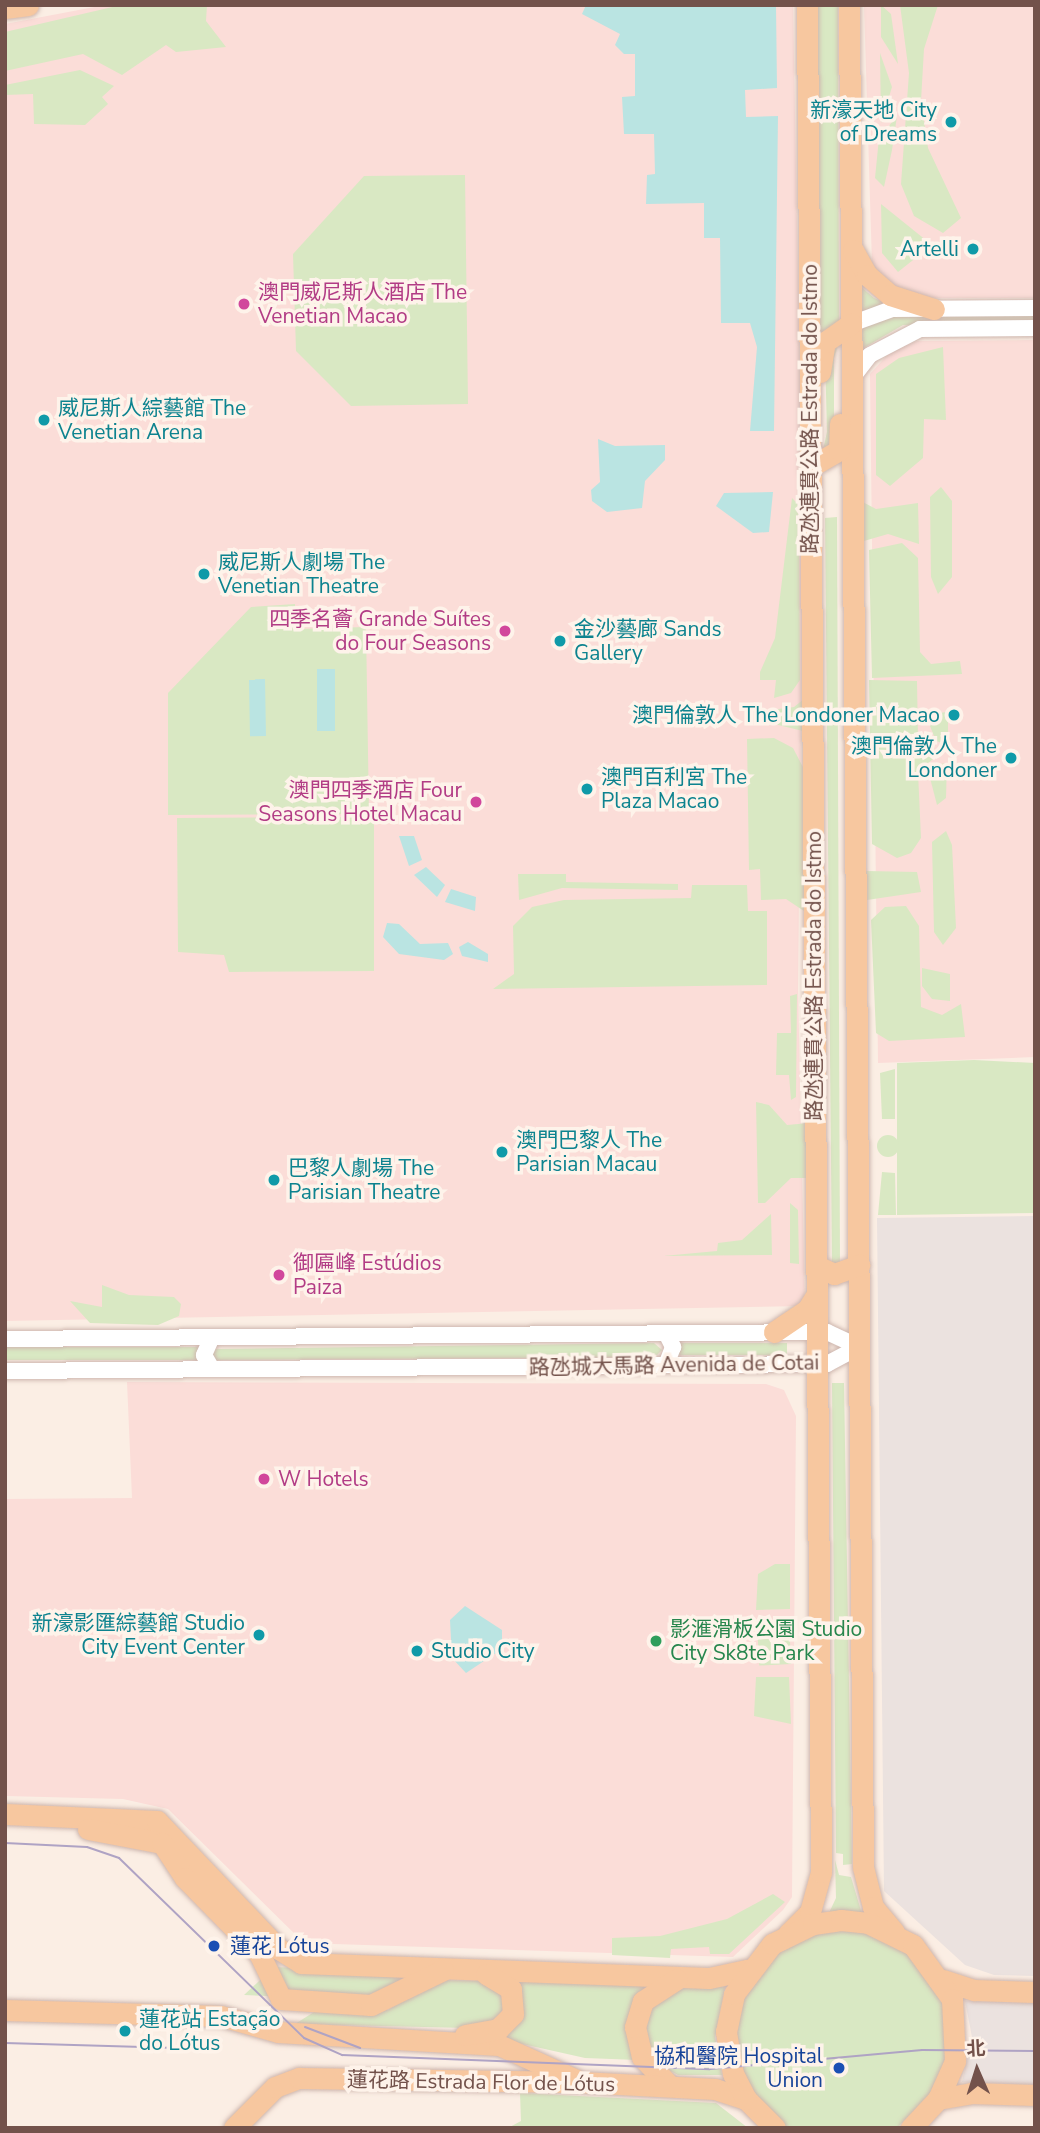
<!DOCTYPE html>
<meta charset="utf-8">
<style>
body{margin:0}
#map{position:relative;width:1040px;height:2133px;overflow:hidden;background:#fbeee4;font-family:"Nunito Sans","Noto Sans SC",sans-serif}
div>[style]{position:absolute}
.commercial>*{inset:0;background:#fbddd8}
.industrial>*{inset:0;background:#ebe2df}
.green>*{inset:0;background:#d9e8c3;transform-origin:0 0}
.round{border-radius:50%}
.water>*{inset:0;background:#bae4e2;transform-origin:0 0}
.roads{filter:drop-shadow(0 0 2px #ceb6ae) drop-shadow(0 0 2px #ceb6ae)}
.minor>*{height:16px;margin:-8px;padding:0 8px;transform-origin:8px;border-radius:8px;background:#fff}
.major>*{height:21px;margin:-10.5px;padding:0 10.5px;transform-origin:10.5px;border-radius:10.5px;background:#f7c79f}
.tram>*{height:2px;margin:-1px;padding:0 1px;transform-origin:1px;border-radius:1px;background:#afa3c4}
.dots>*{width:19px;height:19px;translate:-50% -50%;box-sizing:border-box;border:4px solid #fef3ea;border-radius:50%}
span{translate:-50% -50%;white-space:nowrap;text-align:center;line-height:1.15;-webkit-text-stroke:7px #fef3ea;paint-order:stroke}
.culture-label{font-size:21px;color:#0d838f}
.right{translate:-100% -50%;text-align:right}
.left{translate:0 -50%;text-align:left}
.hotel-label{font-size:21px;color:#b23c85}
.street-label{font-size:21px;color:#73524b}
.leisure-label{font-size:21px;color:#27864d}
.transit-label{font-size:21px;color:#164399}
.frame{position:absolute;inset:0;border:7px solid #73524b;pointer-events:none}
.north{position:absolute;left:942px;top:2035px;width:70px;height:70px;-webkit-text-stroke:5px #fef3ea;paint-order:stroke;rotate:357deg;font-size:19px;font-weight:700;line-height:28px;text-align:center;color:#73524b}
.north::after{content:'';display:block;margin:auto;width:24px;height:32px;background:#73524b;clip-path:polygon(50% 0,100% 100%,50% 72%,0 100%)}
</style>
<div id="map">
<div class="commercial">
<i style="clip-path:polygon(105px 5px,793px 5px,803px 548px,798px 989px,805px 1306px,5px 1321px,5px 24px)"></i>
<i style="clip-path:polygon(864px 5px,1035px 5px,1035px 298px,918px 298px,889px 286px,872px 264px)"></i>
<i style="clip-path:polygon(1035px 340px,1035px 1057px,878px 1063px,870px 374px,891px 351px,917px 341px)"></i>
<i style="clip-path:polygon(127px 1382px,766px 1384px,784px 1390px,796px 1416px,792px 1897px,783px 1910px,733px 1957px,304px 1943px,168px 1809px,123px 1799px,5px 1796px,5px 1499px,132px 1498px)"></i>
</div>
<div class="industrial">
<i style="clip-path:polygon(1035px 1216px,1035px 1976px,994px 1975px,965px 1965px,884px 1891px,877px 1218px)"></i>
<i style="clip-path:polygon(965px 2001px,1035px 2003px,1035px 2085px,962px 2082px,972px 2037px)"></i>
</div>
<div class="green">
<i style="clip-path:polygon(121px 5px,207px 5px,206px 21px,226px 47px,176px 52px,166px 45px,122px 75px,83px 54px,5px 71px,5px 32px)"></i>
<i style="clip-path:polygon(816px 5px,838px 5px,839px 330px,820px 339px)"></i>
<i style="clip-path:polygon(881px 5px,891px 14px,898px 64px,881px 37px)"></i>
<i style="clip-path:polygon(900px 5px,938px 5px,924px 49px,921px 101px,928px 148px,961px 218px,943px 233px,914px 216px,901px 184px,909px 73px)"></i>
<i style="clip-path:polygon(880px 53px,892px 87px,881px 123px)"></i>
<i style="clip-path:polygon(80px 70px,114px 86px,102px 97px,108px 104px,85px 125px,34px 124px,33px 94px,5px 95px,5px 85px)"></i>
<i style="clip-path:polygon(897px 116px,892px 150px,884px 187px,875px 178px,879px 138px)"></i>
<i style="clip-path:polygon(465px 175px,468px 404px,351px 406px,296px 351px,293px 254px,364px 176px)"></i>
<i style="clip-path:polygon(881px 204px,932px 245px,898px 272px,882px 253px)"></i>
<i style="clip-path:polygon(860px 286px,874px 298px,892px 306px,861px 314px)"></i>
<i style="clip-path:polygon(1035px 314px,1035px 323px,903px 325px,862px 349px,862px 328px,883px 317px)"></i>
<i style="clip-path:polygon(841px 337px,834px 358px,834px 439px,821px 459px,827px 432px,825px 354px)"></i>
<i style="clip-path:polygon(943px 347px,946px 420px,924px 419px,923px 458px,890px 486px,876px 475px,876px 374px,899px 358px)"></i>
<i style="clip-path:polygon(941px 487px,952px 501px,952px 577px,938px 594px,931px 577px,930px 497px)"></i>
<i style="clip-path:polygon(792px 498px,799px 505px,800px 680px,791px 693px,774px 698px,776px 680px,760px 680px,760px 672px,775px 638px)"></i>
<i style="clip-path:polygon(857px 499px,876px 509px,918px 503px,919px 544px,888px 534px,857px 543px)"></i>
<i style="clip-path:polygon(837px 517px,840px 1266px,832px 1265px,825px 518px)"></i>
<i style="clip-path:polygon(902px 543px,918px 558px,920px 652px,931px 664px,960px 661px,962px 674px,872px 678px,869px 550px)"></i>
<i style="clip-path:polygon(295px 604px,295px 629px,366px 627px,369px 814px,168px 815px,168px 693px,251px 607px)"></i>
<i style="clip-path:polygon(869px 680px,917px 681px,918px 740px,940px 753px,918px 772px,921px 838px,911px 853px,897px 858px,872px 844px)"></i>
<i style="clip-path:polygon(804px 699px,803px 731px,762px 721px,762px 711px,794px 707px)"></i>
<i style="clip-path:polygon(948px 712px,948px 745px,936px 741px,930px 726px,938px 713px)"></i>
<i style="clip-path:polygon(774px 738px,793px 748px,805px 771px,807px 913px,786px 899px,761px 900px,760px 869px,749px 870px,747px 739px)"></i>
<i style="clip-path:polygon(947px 763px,946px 798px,937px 805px,929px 774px,934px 765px)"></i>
<i style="clip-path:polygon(374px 817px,374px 971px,229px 972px,224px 955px,178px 952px,177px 818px)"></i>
<i style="clip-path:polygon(946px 831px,952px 845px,956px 928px,943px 945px,934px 932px,932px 842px)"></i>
<i style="clip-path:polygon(867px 871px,917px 872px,921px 892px,867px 900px,861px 874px)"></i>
<i style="clip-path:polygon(518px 874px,566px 874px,566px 882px,678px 884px,678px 890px,562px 888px,519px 900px)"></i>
<i style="clip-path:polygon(692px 885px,747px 885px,748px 911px,767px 911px,767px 985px,493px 989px,514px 974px,513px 926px,532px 907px,564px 900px,691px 898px)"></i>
<i style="clip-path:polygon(906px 906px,919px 926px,921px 1007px,942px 1015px,961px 1004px,965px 1037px,889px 1041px,876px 1033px,871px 920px,885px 907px)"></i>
<i style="clip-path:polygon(922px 968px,950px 974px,950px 1001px,932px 999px,922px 986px)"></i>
<i style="clip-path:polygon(797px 994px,796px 1097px,791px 1100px,789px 1075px,776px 1075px,777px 1033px,791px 1033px,790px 996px)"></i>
<i style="clip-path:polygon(974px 1060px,1035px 1063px,1035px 1213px,897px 1215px,897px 1063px)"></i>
<i style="clip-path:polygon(895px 1069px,895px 1119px,882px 1119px,880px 1073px)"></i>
<i style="clip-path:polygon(756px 1102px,769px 1105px,787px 1125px,809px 1123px,812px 1178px,791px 1178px,765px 1203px,758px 1203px)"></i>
<i class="round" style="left:877px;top:1135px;width:22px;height:22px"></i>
<i style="clip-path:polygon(882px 1172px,895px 1173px,896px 1215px,878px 1215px)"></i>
<i style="clip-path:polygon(790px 1203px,798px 1210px,799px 1264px,790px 1263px)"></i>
<i style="clip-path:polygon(771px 1214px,772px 1255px,663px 1256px,717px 1251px,718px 1243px,742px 1240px)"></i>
<i style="clip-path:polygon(102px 1285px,129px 1295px,174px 1297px,181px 1304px,179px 1316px,158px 1325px,90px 1323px,70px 1301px,102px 1307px)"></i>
<i style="clip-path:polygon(654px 1343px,662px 1350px,655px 1357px,214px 1360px,211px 1349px)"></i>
<i style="left:787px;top:1343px;width:12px;height:109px;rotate:90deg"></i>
<i style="left:198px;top:1347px;width:13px;height:193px;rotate:90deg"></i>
<i style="clip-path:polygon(832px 1383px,844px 1383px,852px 1864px,843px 1865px,843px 1854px,836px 1853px)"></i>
<i style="clip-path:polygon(775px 1564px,790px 1564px,790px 1609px,756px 1610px,758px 1574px)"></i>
<i style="left:789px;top:1622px;width:42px;height:32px;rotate:87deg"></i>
<i style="clip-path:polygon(756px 1677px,789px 1677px,791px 1724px,754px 1716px)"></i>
<i style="clip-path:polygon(835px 1860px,839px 1875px,851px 1877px,862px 1914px,828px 1915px,836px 1898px)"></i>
<i style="clip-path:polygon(773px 1894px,785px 1902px,729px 1954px,710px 1954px,709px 1947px,671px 1949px,670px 1958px,612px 1955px,612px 1938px,660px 1936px,727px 1919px)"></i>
<i style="clip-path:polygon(855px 1928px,904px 1946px,939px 1985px,951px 2036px,938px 2086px,897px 2128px,788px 2128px,761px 2105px,743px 2076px,735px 2043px,738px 2009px,762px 1964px,804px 1935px)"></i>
<i style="clip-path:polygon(274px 1967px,422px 1973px,363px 2000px,244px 1995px)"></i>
<i style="clip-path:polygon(436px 1980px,491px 1981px,501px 1988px,505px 2006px,495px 2021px,467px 2028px,295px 2024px,314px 2012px,388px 2010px)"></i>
<i style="clip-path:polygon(516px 1981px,650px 1985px,638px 2060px,585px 2058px,500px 2039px)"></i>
<i style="clip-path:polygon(689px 1986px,725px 1987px,715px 2037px,722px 2075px,678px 2075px,652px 2061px,642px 2018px,660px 1994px)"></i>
<i style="clip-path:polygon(520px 2093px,716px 2103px,748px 2128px,508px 2128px,521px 2121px)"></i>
</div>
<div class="water">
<i style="clip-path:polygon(586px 5px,776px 5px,777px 88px,745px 90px,746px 117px,778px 116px,774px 431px,750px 431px,757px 347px,750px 323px,721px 323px,720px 238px,704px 238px,704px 203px,646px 204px,647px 175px,655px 174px,654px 134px,624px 134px,622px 97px,635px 96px,635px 54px,624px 54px,615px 45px,620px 34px,582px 14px)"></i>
<i style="clip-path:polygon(598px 439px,615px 446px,665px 445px,665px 460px,645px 481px,642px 508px,607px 512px,592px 501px,591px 490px,600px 482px)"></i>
<i style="clip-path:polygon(773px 492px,769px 532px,753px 533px,716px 506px,724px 493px)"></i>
<i style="left:317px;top:669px;width:18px;height:62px"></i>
<i style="left:265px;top:679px;width:57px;height:16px;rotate:89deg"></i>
<i style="clip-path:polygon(399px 836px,414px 836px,422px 860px,409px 866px)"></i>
<i style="clip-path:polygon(426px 867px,445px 885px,437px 897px,414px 875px)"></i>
<i style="clip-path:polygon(451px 889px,476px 897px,475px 911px,445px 902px)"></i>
<i style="clip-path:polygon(387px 923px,399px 924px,420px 944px,448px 943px,453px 954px,444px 960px,399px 954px,383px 937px)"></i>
<i style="clip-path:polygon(468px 942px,488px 954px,488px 962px,462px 956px,459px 947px)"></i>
<i style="clip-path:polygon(465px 1606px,502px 1630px,502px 1649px,466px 1673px,452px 1658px,450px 1620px)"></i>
</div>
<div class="roads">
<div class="minor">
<i style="left:851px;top:324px;width:44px;rotate:-20.1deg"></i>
<i style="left:892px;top:309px;width:143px;rotate:-0.4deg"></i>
<i style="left:852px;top:378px;width:29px;rotate:-52deg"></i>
<i style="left:870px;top:355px;width:56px;rotate:-27.5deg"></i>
<i style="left:920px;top:329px;width:115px;rotate:-0.5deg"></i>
<i style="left:666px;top:1333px;width:16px;rotate:63deg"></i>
<i style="left:673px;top:1347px;width:19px;rotate:111deg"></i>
<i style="left:212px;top:1337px;width:20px;rotate:114deg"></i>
<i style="left:204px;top:1355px;width:16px;rotate:60deg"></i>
<i style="left:5px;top:1339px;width:822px;rotate:-0.49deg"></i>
<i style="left:827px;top:1332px;width:35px;rotate:25deg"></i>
<i style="left:859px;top:1347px;width:36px;rotate:152deg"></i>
<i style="left:827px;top:1364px;width:822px;rotate:179.51deg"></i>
</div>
<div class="major">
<i style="left:849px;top:5px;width:1862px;rotate:89.57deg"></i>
<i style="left:863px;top:1867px;width:41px;rotate:76deg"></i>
<i style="left:873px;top:1907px;width:33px;rotate:50deg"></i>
<i style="left:5px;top:8px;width:23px;rotate:-7deg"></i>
<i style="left:853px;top:250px;width:29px;rotate:61deg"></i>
<i style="left:867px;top:275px;width:30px;rotate:41deg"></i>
<i style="left:890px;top:295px;width:46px;rotate:17.7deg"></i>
<i style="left:820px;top:372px;width:30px;rotate:-81deg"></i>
<i style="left:825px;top:342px;width:32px;rotate:-35deg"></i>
<i style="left:810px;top:467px;width:34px;rotate:-30deg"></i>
<i style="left:839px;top:450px;width:26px;rotate:-88deg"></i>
<i style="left:817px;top:1266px;width:19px;rotate:25deg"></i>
<i style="left:834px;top:1274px;width:27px;rotate:-20deg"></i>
<i style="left:774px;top:1332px;width:40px;rotate:-34deg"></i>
<i style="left:807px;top:1310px;width:19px;rotate:-58deg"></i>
<i style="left:5px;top:1814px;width:152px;rotate:2.6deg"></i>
<i style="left:157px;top:1821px;width:177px;rotate:46.4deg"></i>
<i style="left:279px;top:1949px;width:26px;rotate:32deg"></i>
<i style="left:301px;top:1963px;width:408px;rotate:2.1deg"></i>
<i style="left:709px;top:1978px;width:39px;rotate:-12deg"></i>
<i style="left:88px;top:1829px;width:75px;rotate:10.7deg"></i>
<i style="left:162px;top:1843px;width:42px;rotate:56.7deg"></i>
<i style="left:185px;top:1878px;width:105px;rotate:45.4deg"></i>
<i style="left:259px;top:1953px;width:51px;rotate:64.4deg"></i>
<i style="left:281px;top:1999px;width:90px;rotate:3.8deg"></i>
<i style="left:371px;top:2005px;width:80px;rotate:-25.9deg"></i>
<i style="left:788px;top:1934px;width:31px;rotate:-45deg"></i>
<i style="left:810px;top:1912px;width:41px;rotate:-74.6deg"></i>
<i style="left:821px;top:1872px;width:1867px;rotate:-90.43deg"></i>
<i style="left:943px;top:1980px;width:33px;rotate:18deg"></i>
<i style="left:974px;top:1990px;width:61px;rotate:1.9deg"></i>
<i style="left:5px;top:2010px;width:216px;rotate:1.6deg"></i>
<i style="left:221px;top:2016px;width:59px;rotate:15.7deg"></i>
<i style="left:278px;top:2032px;width:221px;rotate:3.4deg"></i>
<i style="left:499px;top:2045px;width:90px;rotate:24.3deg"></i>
<i style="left:465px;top:2035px;width:34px;rotate:-10deg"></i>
<i style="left:498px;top:2029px;width:21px;rotate:-45deg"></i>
<i style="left:513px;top:2014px;width:25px;rotate:-95deg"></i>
<i style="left:511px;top:1989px;width:29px;rotate:-149deg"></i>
<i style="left:670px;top:2086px;width:40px;rotate:-134deg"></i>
<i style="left:642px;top:2057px;width:31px;rotate:-103deg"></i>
<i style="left:635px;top:2027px;width:27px;rotate:-73deg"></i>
<i style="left:643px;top:2001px;width:40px;rotate:-32.9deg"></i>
<i style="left:938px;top:2099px;width:34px;rotate:-10deg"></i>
<i style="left:971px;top:2093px;width:64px;rotate:1.8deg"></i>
<i style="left:234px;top:2128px;width:58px;rotate:-45deg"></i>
<i style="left:275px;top:2087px;width:26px;rotate:-21deg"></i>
<i style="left:299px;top:2078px;width:282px;rotate:0.8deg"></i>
<i style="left:581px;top:2082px;width:134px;rotate:3deg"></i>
<i style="left:715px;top:2089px;width:33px;rotate:18deg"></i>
<i style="left:775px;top:2128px;width:41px;rotate:-135deg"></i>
<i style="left:746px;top:2099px;width:28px;rotate:-117deg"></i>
<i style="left:733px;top:2074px;width:43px;rotate:-99.5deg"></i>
<i style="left:726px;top:2032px;width:39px;rotate:-78deg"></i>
<i style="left:734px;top:1994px;width:63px;rotate:-52.8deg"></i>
<i style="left:772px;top:1944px;width:46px;rotate:-26deg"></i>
<i style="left:813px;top:1924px;width:28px;rotate:-8deg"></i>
<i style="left:841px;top:1920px;width:27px;rotate:6deg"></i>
<i style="left:868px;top:1923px;width:50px;rotate:26.1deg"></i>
<i style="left:913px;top:1945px;width:67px;rotate:54.2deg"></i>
<i style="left:952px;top:1999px;width:62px;rotate:87.2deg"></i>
<i style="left:955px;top:2061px;width:42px;rotate:114.1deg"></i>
<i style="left:938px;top:2099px;width:40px;rotate:133deg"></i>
</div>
</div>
<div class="tram">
<i style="left:5px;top:1843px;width:82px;rotate:2.8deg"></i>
<i style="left:87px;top:1847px;width:34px;rotate:19deg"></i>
<i style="left:119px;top:1858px;width:258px;rotate:44.2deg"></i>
<i style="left:304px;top:2038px;width:42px;rotate:24.1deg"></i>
<i style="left:342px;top:2055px;width:368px;rotate:2.2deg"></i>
<i style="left:710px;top:2069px;width:213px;rotate:-5.1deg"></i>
<i style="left:922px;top:2050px;width:113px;rotate:0.5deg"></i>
<i style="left:305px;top:2027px;width:59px;rotate:20.9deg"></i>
<i style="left:5px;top:2043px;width:198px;rotate:1.7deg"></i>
</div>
<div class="dots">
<i style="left:951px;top:122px;background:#0f9aa8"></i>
<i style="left:973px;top:249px;background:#0f9aa8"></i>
<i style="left:244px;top:304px;background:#d1479c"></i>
<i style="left:44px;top:420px;background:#0f9aa8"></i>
<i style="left:204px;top:574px;background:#0f9aa8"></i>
<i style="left:505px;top:631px;background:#d1479c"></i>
<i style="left:560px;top:641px;background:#0f9aa8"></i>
<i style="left:954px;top:715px;background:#0f9aa8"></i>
<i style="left:1011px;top:758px;background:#0f9aa8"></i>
<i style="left:587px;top:789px;background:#0f9aa8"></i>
<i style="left:476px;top:802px;background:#d1479c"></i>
<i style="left:502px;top:1152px;background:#0f9aa8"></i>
<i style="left:274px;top:1180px;background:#0f9aa8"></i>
<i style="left:279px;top:1275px;background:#d1479c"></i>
<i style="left:264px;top:1479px;background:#d1479c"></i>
<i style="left:259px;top:1635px;background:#0f9aa8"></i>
<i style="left:656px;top:1641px;background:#2e9e5b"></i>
<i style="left:417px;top:1651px;background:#0f9aa8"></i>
<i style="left:214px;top:1946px;background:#1a4fb4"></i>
<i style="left:125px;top:2031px;background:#0f9aa8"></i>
<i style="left:839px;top:2068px;background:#1a4fb4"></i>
</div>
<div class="culture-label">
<span class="right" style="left:937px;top:122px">新濠天地 City<br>of Dreams</span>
<span class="right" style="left:959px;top:249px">Artelli</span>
<span class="left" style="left:58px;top:420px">威尼斯人綜藝館 The<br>Venetian Arena</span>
<span class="left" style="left:218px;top:574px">威尼斯人劇場 The<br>Venetian Theatre</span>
<span class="left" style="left:574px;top:641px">金沙藝廊 Sands<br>Gallery</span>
<span class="right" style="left:940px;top:715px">澳門倫敦人 The Londoner Macao</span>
<span class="right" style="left:997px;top:758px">澳門倫敦人 The<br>Londoner</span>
<span class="left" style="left:601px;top:789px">澳門百利宮 The<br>Plaza Macao</span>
<span class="left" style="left:516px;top:1152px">澳門巴黎人 The<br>Parisian Macau</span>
<span class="left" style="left:288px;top:1180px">巴黎人劇場 The<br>Parisian Theatre</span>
<span class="right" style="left:245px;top:1635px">新濠影匯綜藝館 Studio<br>City Event Center</span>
<span class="left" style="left:431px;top:1651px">Studio City</span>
<span class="left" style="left:139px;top:2031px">蓮花站 Estação<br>do Lótus</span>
</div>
<div class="hotel-label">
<span class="left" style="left:258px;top:304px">澳門威尼斯人酒店 The<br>Venetian Macao</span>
<span class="right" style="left:491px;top:631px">四季名薈 Grande Suítes<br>do Four Seasons</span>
<span class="right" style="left:462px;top:802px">澳門四季酒店 Four<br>Seasons Hotel Macau</span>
<span class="left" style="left:293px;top:1275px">御匾峰 Estúdios<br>Paiza</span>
<span class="left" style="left:278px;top:1479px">W Hotels</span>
</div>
<div class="street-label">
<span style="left:810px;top:409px;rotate:-90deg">路氹連貫公路 Estrada do Istmo</span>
<span style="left:814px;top:976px;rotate:-90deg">路氹連貫公路 Estrada do Istmo</span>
<span style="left:674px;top:1365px;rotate:-1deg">路氹城大馬路 Avenida de Cotai</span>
<span style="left:481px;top:2082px;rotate:1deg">蓮花路 Estrada Flor de Lótus</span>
</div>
<div class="leisure-label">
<span class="left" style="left:670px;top:1641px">影滙滑板公園 Studio<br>City Sk8te Park</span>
</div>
<div class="transit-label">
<span class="left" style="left:230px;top:1946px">蓮花 Lótus</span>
<span class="right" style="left:823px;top:2068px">協和醫院 Hospital<br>Union</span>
</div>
<div class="frame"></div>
<div class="north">北</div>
</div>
